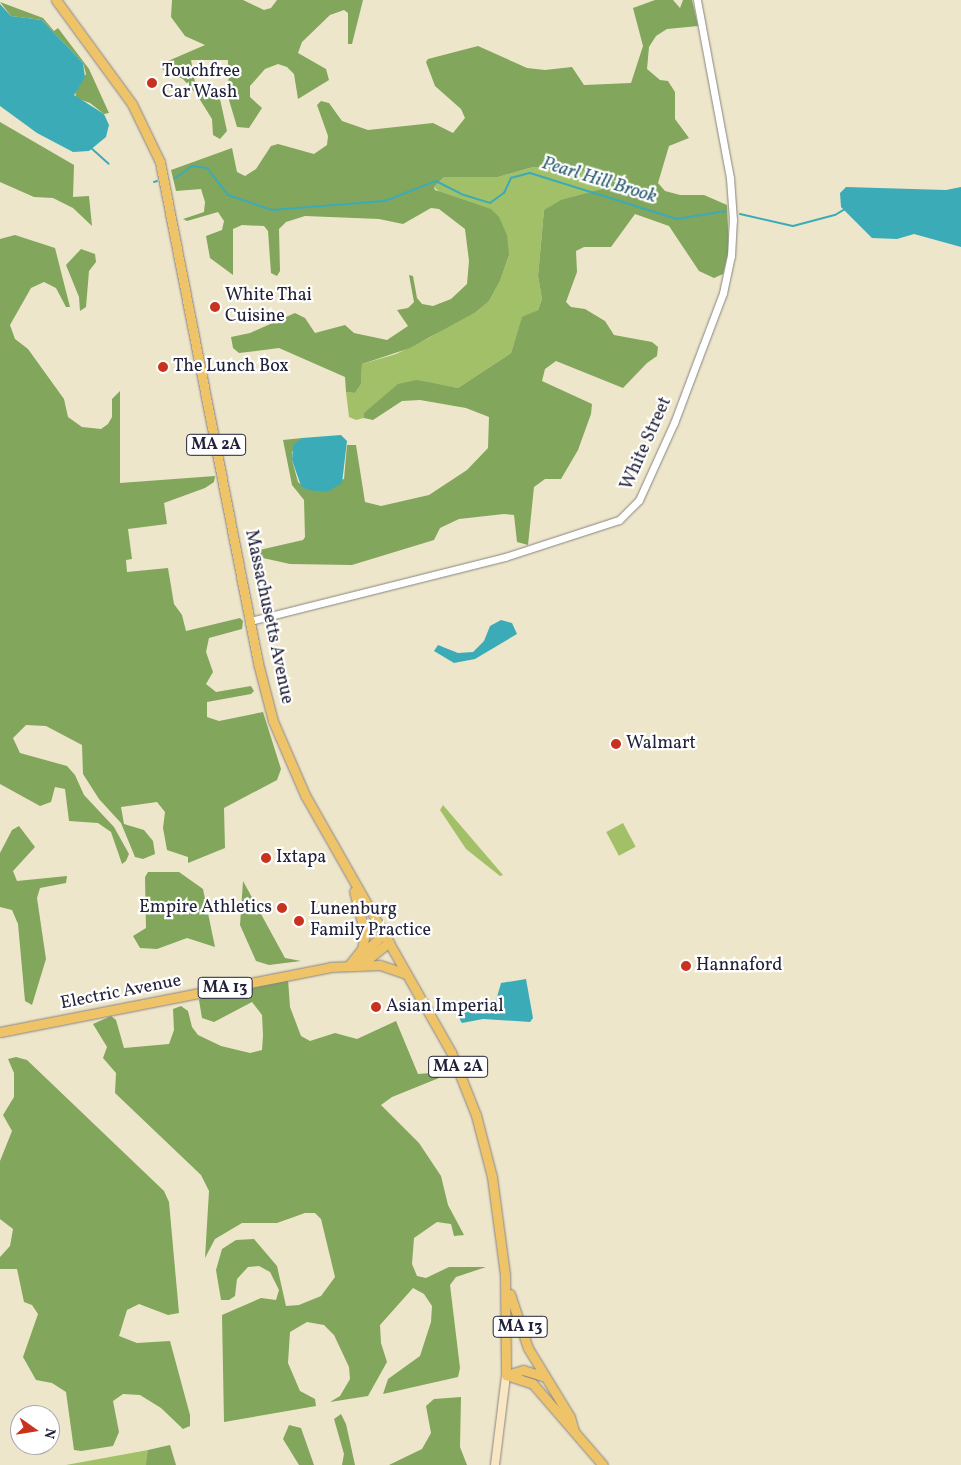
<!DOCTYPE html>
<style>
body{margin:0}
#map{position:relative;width:961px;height:1465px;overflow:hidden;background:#eee6ca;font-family:Vollkorn,serif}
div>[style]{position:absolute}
.green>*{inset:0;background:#a2c068;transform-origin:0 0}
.forest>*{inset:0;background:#81a65c}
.water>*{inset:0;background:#3cabb8}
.stream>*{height:2px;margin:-1px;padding:0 1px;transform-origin:1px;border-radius:1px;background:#3cabb8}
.roads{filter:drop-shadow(0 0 1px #888482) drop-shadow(0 0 1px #888482)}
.tertiary>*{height:7px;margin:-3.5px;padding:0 3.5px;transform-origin:3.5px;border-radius:3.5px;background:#fff}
.secondary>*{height:8px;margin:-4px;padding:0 4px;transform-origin:4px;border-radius:4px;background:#f9e7c3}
.primary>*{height:9px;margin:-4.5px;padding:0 4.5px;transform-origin:4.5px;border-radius:4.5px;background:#efc469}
.dots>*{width:14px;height:14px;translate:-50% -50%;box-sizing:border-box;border:2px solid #fff;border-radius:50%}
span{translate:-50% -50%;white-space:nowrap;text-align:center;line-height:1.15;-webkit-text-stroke:4.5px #fff;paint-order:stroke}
.shield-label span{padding:1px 4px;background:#fff;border:1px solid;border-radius:4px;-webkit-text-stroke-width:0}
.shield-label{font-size:16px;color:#22223b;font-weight:700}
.poi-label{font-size:18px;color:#22223b}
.left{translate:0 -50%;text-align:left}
.right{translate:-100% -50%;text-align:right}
.street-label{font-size:18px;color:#22223b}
.water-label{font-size:19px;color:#2e6073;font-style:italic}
.north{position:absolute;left:10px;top:1405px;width:50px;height:50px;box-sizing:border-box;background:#fff;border:1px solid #a7a7b1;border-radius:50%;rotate:103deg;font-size:14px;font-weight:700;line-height:20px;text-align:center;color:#22223b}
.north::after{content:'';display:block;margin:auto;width:18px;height:22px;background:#c8321e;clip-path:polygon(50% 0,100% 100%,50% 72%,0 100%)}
</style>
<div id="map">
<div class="green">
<i style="clip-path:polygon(533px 167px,577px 169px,599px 175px,604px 183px,602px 189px,544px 210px,538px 276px,542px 299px,538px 310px,522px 318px,511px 353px,458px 388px,440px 385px,364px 413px,364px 418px,356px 420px,349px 417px,346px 392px,355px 393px,361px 384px,362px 364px,396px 354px,429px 338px,489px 301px,500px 281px,509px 255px,434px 187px,444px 177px,498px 177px)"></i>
<i style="clip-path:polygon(443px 805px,503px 875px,500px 876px,466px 849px,440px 810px)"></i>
<i style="left:623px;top:823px;width:27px;height:19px;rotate:62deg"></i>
<i style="clip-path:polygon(148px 1450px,174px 1465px,66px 1465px)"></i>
</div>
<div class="forest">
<i style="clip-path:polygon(172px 0,243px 0,264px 10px,271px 8px,277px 0,363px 0,352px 44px,348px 44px,348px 13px,344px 10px,330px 15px,302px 42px,298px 53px,326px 69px,329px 80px,298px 99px,294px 74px,287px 67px,278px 64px,265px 69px,250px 86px,250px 97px,262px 108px,249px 128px,237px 127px,229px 100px,228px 60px,191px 60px,195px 82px,200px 89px,218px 90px,227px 131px,220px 139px,213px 135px,212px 119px,197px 95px,183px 79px,162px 69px,161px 64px,205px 45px,185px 36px,171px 17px)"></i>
<i style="clip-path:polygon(655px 0,673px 0,680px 8px,683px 0,692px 0,698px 26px,667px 29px,656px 36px,649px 47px,647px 69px,660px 80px,668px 81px,675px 92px,675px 119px,689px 138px,669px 146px,658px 183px,665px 191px,680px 195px,704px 195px,727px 205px,729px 249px,723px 274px,714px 278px,699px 271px,669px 226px,635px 214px,611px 247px,584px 247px,576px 251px,577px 272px,566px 302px,571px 307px,585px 309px,605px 321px,614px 335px,652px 342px,658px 347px,657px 356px,647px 363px,623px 388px,556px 361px,545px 369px,542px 381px,592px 404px,591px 414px,578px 450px,561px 479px,545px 479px,534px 487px,528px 545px,517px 542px,514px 515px,504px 514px,459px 519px,440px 528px,434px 540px,352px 565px,290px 564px,254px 556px,255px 551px,303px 540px,305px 537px,304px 500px,292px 485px,283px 440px,302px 438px,292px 452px,292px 460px,298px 482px,307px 490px,344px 479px,347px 445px,356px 445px,365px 502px,381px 506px,429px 495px,467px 470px,488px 448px,489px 417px,466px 408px,420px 400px,402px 401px,373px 420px,364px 418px,364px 413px,398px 384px,417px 380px,458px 388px,511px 353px,522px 317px,538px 310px,542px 299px,538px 276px,544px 210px,561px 200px,602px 189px,604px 183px,599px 175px,577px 169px,556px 168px,533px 167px,498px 177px,444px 177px,434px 187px,435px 190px,491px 209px,499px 217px,507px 235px,509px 255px,500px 281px,489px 301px,474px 313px,410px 348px,362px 364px,361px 384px,355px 393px,346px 392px,345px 377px,279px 348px,239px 353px,233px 348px,231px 337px,250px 333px,295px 313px,305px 318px,315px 333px,345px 325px,354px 333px,387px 340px,408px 326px,397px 310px,408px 308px,414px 302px,409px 275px,413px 276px,417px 298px,422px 304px,433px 306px,451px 299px,467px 284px,469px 261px,465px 229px,439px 209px,431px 208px,403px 224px,379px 219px,305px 216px,286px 222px,279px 229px,280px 271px,277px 276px,271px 273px,268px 231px,264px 226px,242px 225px,233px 229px,233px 275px,210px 258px,206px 236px,222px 230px,224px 221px,218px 212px,187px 221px,183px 219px,204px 212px,205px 202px,201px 189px,176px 191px,171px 170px,232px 148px,237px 172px,245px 176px,256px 169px,271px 146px,278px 144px,314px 154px,327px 145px,328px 136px,317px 105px,321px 101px,329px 103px,342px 121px,368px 130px,433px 123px,453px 133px,465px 118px,461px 109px,435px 86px,426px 62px,428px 59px,478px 46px,527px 68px,545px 70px,572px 67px,584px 85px,631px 83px,643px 46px,633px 8px)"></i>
<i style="clip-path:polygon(0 2px,43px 18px,54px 31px,58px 28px,89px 69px,109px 113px,104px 114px,90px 103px,76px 98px,75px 90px,86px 74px,83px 63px,42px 20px,11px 16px)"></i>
<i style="clip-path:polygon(0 122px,74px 165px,73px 197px,89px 196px,92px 226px,73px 208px,53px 198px,34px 197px,0 182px)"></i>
<i style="clip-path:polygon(15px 235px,55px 248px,70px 307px,66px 307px,56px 288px,44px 282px,31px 288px,10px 325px,15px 339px,28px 349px,64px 399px,68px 417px,82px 427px,101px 429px,108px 424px,112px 417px,112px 399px,120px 391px,120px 483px,215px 476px,214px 482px,205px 488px,164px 503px,167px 524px,128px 529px,132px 559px,126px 560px,127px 572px,168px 568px,174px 604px,182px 615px,186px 631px,240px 618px,243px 621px,242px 629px,209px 638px,206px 652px,213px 672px,206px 684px,216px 692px,251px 686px,254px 691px,251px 694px,207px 702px,207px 717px,219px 721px,263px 712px,281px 769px,277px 780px,224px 808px,225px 848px,188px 863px,188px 857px,167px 850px,163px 828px,165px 812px,157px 802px,121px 807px,124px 824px,144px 830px,153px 841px,155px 854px,143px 859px,135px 857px,121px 823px,99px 799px,83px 774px,82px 745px,46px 726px,26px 725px,13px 738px,20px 753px,67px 766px,75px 775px,84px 795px,114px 827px,129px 854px,126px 861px,122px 864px,111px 832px,98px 823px,69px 821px,65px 789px,55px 787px,51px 802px,40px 806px,0 784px,0 239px)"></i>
<i style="clip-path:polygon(81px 249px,95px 254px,96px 262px,89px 271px,86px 307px,80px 311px,79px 297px,66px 265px)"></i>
<i style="clip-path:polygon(19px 826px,35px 847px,13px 871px,17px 881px,67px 876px,66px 883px,40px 888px,37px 898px,46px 959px,32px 1005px,25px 1001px,18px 924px,12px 910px,0 907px,0 853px,12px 830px)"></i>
<i style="clip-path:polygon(148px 872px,179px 872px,203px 889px,215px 947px,187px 938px,157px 949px,140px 948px,133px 936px,146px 928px,145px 877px)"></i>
<i style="clip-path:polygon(243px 881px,285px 958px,301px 961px,269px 965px,256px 961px,240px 925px)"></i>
<i style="clip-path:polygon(288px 979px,290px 1007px,301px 1036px,310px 1041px,335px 1033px,357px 1039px,396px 1021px,418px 1074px,444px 1072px,444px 1076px,392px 1097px,381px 1105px,419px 1143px,441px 1176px,448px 1205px,464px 1235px,454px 1236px,451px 1224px,437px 1222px,414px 1238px,412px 1264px,417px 1276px,426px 1278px,449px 1267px,486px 1267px,456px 1277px,450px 1285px,460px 1368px,458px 1377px,383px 1394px,388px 1379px,420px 1356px,431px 1322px,432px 1306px,424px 1294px,413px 1288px,380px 1325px,381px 1343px,387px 1362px,368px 1396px,330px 1402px,340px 1396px,350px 1379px,349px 1367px,334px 1335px,324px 1325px,307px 1322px,290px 1332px,288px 1363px,300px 1391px,315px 1399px,316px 1406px,224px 1422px,222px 1315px,261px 1298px,276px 1300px,279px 1290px,270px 1272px,259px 1266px,248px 1267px,237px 1279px,235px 1296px,229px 1300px,221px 1300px,216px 1270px,222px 1249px,236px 1240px,254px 1239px,277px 1266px,286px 1306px,299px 1305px,321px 1296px,335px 1277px,321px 1219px,315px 1213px,305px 1213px,277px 1223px,242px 1223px,215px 1239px,205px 1258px,209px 1191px,201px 1175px,115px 1093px,116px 1073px,103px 1058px,107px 1047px,93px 1024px,111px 1016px,116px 1020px,124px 1048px,169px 1044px,174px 1030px,173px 1009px,181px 1006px,188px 1011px,192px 1027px,198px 1035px,221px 1046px,250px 1053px,262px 1050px,263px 1035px,262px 1015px,252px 1002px,214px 1022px,202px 1018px,199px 1000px,202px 996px)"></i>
<i style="clip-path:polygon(16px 1057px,27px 1060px,164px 1191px,169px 1202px,179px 1313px,168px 1315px,139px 1304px,127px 1310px,119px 1336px,137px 1343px,170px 1341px,190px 1415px,190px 1426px,183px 1429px,161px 1408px,140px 1395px,123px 1394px,113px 1401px,119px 1432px,113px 1446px,81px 1451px,74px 1450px,66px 1392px,52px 1383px,36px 1380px,23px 1357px,38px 1314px,32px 1305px,24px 1302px,17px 1269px,0 1269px,0 1257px,10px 1246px,13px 1229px,0 1219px,0 1161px,12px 1131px,3px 1115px,14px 1097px,14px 1073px,8px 1059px)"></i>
<i style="clip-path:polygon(461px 1397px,460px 1447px,467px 1465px,389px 1465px,422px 1449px,431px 1433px,426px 1406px,434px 1399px)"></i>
<i style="clip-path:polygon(341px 1414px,346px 1424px,355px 1465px,342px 1465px,344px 1454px,334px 1419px)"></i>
<i style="clip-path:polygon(289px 1425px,301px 1428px,314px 1465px,299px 1465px,283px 1439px)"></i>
<i style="clip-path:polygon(170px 1445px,176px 1465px,146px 1465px,148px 1450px)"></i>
</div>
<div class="water">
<i style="clip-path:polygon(0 4px,11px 16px,42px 20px,83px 63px,85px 77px,74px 95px,104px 114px,109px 125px,106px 137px,89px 151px,73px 152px,37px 133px,0 106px)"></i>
<i style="clip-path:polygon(846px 187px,946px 190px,961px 187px,961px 247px,914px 234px,897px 239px,872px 238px,841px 207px,840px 193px)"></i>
<i style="clip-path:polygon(341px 435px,347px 441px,342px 483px,327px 492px,307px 490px,301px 486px,292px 460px,293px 445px,302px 438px)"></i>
<i style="clip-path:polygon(501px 620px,512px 623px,517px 634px,475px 659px,454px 663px,434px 651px,438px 645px,458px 653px,473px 652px,484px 641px,490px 626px)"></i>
<i style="clip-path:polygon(526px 979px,533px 1018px,530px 1022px,483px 1019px,462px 1023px,460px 1020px,459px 1012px,482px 1011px,495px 1004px,501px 983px)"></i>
</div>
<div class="stream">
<i style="left:90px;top:147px;width:25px;rotate:42deg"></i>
<i style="left:175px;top:178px;width:21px;rotate:-35deg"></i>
<i style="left:192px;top:166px;width:15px;rotate:8deg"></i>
<i style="left:207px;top:168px;width:34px;rotate:52deg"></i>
<i style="left:228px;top:195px;width:46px;rotate:18.8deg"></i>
<i style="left:272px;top:210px;width:113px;rotate:-4.6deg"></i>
<i style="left:385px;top:201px;width:55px;rotate:-21.4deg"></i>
<i style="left:436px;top:181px;width:31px;rotate:27deg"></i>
<i style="left:464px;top:195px;width:27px;rotate:17deg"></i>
<i style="left:490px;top:203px;width:17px;rotate:-36deg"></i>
<i style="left:504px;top:193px;width:17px;rotate:-65deg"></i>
<i style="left:511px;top:178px;width:20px;rotate:-15deg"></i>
<i style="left:530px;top:173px;width:154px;rotate:17.4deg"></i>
<i style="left:677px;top:219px;width:49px;rotate:-9.5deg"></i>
<i style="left:154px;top:182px;width:3px;rotate:-18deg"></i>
<i style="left:740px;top:214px;width:54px;rotate:12.8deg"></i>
<i style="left:793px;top:226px;width:43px;rotate:-14.7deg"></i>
<i style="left:835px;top:215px;width:12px;rotate:-31deg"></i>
</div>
<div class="roads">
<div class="tertiary">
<i style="left:250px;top:621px;width:263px;rotate:-14.1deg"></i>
<i style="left:505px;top:557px;width:120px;rotate:-18deg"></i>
<i style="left:619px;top:520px;width:28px;rotate:-45deg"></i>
<i style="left:639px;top:500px;width:85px;rotate:-65.6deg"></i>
<i style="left:674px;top:423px;width:82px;rotate:-69.4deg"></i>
<i style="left:703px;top:346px;width:57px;rotate:-69.3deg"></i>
<i style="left:723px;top:293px;width:38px;rotate:-78deg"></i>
<i style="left:731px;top:256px;width:36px;rotate:-87deg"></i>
<i style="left:733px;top:220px;width:42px;rotate:-94.1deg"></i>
<i style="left:730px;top:178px;width:181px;rotate:-100.5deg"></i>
</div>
<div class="secondary">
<i style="left:495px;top:1465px;width:91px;rotate:-83deg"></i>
</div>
<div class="primary">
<i style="left:56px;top:0;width:129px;rotate:53.8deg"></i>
<i style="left:132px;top:104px;width:64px;rotate:64.2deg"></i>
<i style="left:160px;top:162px;width:510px;rotate:78.93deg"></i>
<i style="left:258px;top:663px;width:60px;rotate:75.5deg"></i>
<i style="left:273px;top:721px;width:81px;rotate:66.6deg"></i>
<i style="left:305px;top:795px;width:296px;rotate:60.4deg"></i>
<i style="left:451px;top:1052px;width:68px;rotate:68.4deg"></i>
<i style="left:476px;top:1115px;width:64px;rotate:75.5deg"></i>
<i style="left:492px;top:1177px;width:99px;rotate:82.4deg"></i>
<i style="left:505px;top:1275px;width:100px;rotate:89.4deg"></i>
<i style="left:359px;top:957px;width:34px;rotate:-43deg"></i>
<i style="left:362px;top:964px;width:35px;rotate:-39deg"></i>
<i style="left:349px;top:965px;width:21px;rotate:-51deg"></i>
<i style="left:362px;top:949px;width:15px;rotate:-79deg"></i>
<i style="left:365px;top:934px;width:44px;rotate:-104.3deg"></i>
<i style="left:0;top:1032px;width:336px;rotate:-11.1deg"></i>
<i style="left:330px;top:967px;width:50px;rotate:-2.3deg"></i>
<i style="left:380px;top:965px;width:28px;rotate:19deg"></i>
<i style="left:510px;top:1294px;width:57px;rotate:71.6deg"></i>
<i style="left:528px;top:1348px;width:81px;rotate:58.7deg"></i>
<i style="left:570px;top:1417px;width:15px;rotate:74deg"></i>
<i style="left:506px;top:1375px;width:28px;rotate:18deg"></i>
<i style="left:533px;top:1384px;width:107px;rotate:49.2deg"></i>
<i style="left:506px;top:1375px;width:18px;rotate:-16deg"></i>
<i style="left:523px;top:1370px;width:21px;rotate:17deg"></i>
</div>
</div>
<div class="dots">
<i style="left:152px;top:83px;background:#c8321e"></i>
<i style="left:215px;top:307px;background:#c8321e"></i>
<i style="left:163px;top:367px;background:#c8321e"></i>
<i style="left:616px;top:744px;background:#c8321e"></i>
<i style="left:266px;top:858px;background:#c8321e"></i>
<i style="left:282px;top:908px;background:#c8321e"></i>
<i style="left:299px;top:921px;background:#c8321e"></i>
<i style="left:686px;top:966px;background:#c8321e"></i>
<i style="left:376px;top:1007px;background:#c8321e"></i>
</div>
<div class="shield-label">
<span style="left:216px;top:445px">MA 2A</span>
<span style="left:225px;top:988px">MA 13</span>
<span style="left:458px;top:1067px">MA 2A</span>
<span style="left:520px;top:1327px">MA 13</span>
</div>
<div class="poi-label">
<span class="left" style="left:162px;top:83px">Touchfree<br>Car Wash</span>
<span class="left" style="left:225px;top:307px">White Thai<br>Cuisine</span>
<span class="left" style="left:173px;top:367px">The Lunch Box</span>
<span class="left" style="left:626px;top:744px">Walmart</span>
<span class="left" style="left:276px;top:858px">Ixtapa</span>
<span class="right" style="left:272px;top:908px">Empire Athletics</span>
<span class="left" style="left:310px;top:921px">Lunenburg<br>Family Practice</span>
<span class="left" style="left:696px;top:966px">Hannaford</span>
<span class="left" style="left:386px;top:1007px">Asian Imperial</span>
</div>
<div class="street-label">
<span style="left:647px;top:444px;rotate:-66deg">White Street</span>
<span style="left:268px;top:617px;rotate:78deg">Massachusetts Avenue</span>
<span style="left:121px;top:993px;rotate:-11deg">Electric Avenue</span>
</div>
<div class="water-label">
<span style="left:599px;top:181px;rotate:17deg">Pearl Hill Brook</span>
</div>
<div class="north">N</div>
</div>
